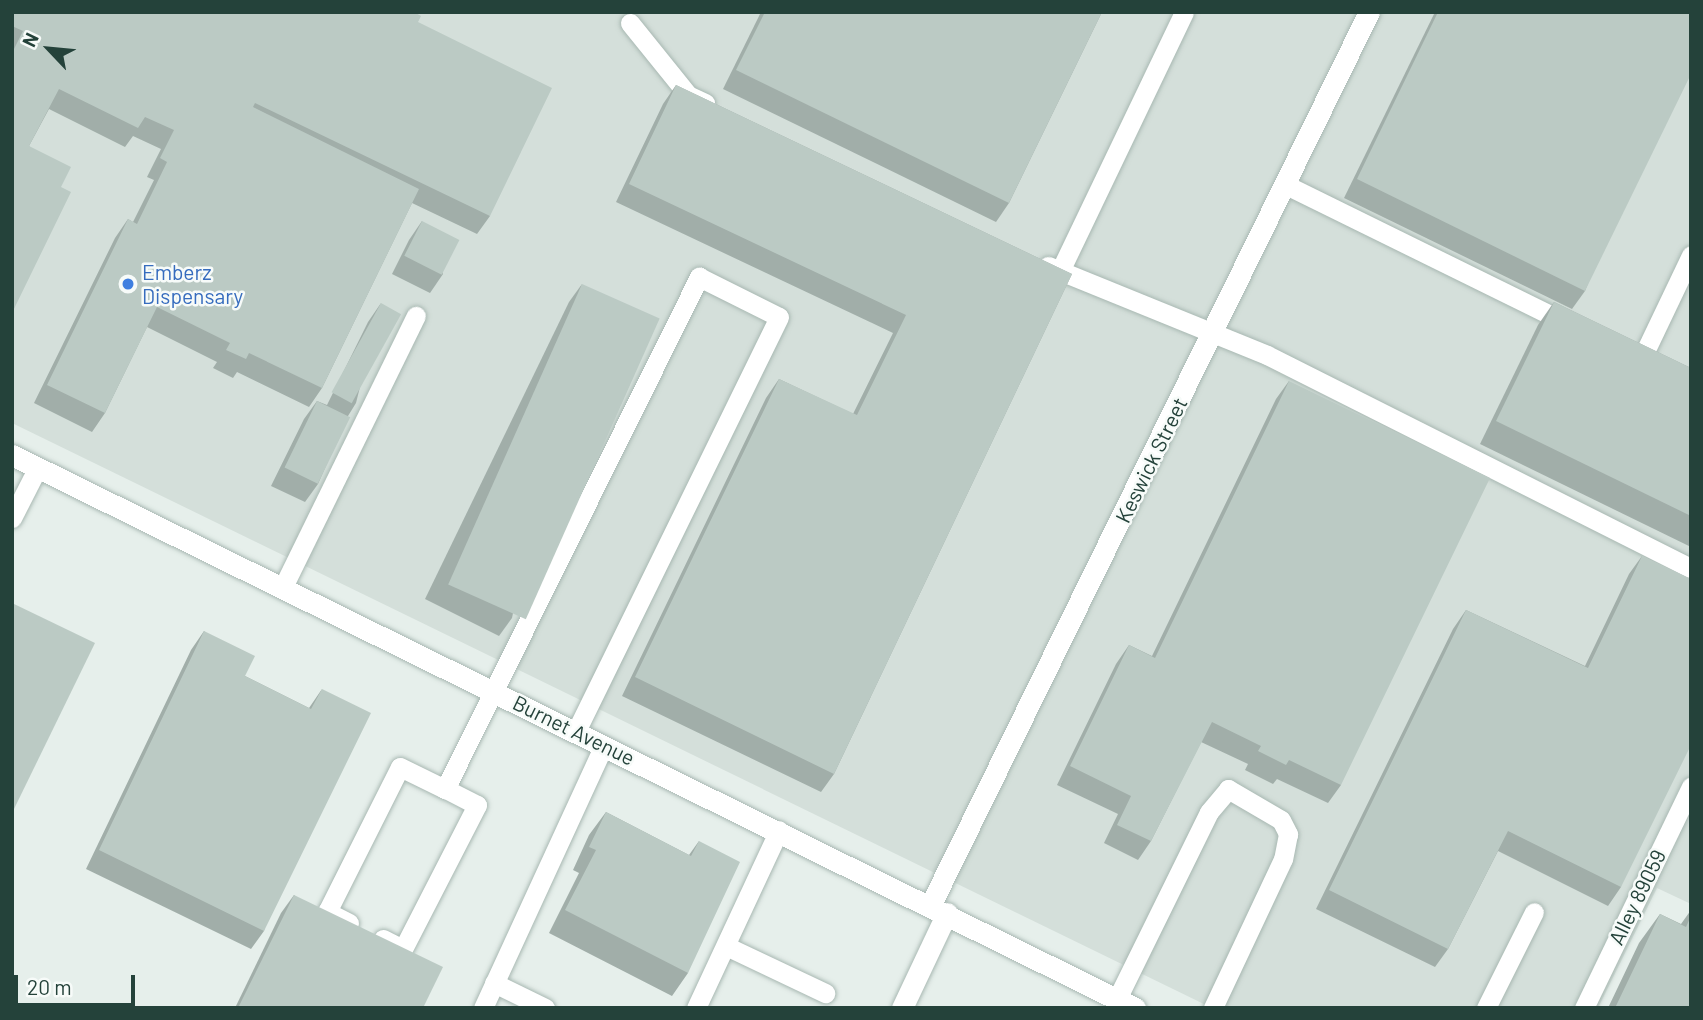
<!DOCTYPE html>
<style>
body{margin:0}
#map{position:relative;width:1703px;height:1020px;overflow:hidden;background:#e6efeb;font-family:Barlow,sans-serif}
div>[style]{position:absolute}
.built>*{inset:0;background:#d4dfda}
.roads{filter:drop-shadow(0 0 2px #a8b8b2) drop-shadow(0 0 2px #a8b8b2)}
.lane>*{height:19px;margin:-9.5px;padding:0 9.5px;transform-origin:9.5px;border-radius:9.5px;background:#fff}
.street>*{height:21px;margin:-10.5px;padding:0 10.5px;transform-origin:10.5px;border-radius:10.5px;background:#fff}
.wall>*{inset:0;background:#a1aea9}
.building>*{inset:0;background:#bbcac4;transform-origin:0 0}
.dots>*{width:19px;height:19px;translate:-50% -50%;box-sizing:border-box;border:4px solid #f7fbf9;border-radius:50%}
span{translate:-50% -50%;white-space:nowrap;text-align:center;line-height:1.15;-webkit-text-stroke:5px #f7fbf9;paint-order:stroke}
.shop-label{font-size:21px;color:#366cbe}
.left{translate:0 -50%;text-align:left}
.street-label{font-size:21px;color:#24423a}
.frame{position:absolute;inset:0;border:14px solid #24423a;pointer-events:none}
.north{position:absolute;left:14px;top:14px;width:70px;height:70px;-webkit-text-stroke:5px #f7fbf9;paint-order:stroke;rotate:296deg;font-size:19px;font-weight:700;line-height:28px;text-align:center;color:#24423a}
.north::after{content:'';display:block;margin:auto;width:24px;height:32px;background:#24423a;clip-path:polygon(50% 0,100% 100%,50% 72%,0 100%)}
.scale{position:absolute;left:14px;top:975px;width:121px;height:32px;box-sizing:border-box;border:4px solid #24423a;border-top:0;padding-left:9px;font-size:21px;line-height:24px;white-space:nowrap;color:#24423a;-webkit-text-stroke:5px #f7fbf9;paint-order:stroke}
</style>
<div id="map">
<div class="built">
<i style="clip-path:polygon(12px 12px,1691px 12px,1691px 904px,1657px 888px,1598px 1008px,1212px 1008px,12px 423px)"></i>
</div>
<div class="roads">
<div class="lane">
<i style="left:630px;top:23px;width:92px;rotate:51.1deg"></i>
<i style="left:688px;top:95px;width:19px;rotate:25deg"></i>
<i style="left:1286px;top:185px;width:314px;rotate:26.2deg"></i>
<i style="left:1048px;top:266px;width:236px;rotate:22.1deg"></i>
<i style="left:1267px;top:355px;width:474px;rotate:26.7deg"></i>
<i style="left:1060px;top:271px;width:287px;rotate:-64.4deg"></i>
<i style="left:1632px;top:355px;width:10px;rotate:29deg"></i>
<i style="left:1641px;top:360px;width:116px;rotate:-64.5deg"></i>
<i style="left:12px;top:518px;width:57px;rotate:-63deg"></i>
<i style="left:283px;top:587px;width:302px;rotate:-63.9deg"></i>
<i style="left:349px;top:923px;width:25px;rotate:-153deg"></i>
<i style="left:327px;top:912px;width:162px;rotate:-63.3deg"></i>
<i style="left:400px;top:767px;width:50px;rotate:26.1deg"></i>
<i style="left:445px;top:789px;width:572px;rotate:-63.61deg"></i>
<i style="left:699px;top:277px;width:89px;rotate:26.6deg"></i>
<i style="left:779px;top:317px;width:462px;rotate:116.1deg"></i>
<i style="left:383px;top:939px;width:22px;rotate:27deg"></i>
<i style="left:403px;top:949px;width:162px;rotate:-62.8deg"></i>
<i style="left:477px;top:805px;width:36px;rotate:-153deg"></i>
<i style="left:726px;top:946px;width:110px;rotate:25.4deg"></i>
<i style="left:494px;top:983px;width:57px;rotate:26.1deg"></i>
<i style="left:1117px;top:999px;width:208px;rotate:-63.8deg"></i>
<i style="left:1209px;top:812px;width:30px;rotate:-50deg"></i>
<i style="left:1228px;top:789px;width:61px;rotate:30.3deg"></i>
<i style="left:1281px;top:820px;width:16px;rotate:63deg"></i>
<i style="left:1288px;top:834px;width:25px;rotate:101deg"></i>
<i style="left:1283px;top:859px;width:165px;rotate:115.2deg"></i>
<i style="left:483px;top:1008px;width:289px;rotate:-65.3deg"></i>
<i style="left:696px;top:1008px;width:196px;rotate:-65deg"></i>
<i style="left:1486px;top:1008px;width:107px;rotate:-63.4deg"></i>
<i style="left:1584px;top:1008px;width:246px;rotate:-64.2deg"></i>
</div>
<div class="street">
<i style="left:12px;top:455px;width:1252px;rotate:26.22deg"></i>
<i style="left:930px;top:906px;width:996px;rotate:-63.85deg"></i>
<i style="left:902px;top:1008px;width:105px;rotate:-64.7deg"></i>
</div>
</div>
<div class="wall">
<i style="clip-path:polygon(12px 12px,400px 13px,400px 12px,414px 12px,490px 216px,477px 234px,412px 203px,322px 388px,309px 407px,237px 372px,233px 378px,213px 368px,217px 362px,147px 327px,105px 413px,92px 432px,34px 403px,115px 238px,128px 219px,133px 222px,154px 180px,147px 177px,161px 149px,133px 136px,125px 147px,49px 109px,29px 146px,61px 187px,12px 313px)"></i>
<i style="clip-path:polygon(761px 12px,1102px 12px,1009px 203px,996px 222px,723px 89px)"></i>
<i style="clip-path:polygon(1435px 12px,1691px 12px,1585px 291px,1572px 309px,1344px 198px)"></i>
<i style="clip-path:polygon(676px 85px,1072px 274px,834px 774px,821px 792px,622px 696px,766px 398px,779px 379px,853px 414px,893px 333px,616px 202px,663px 104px)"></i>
<i style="clip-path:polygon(422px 221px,443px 274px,430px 293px,392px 274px,409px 240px)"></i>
<i style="clip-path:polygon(582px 284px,512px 618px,499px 636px,425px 599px,569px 302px)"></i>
<i style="clip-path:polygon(1554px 302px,1691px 368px,1691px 547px,1480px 444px,1538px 325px)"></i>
<i style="clip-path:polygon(381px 303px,356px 403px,348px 416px,318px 484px,305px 502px,271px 486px,304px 419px,317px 401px,327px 405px,368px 322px)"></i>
<i style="clip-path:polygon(1289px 381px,1341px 785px,1328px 803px,1277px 779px,1273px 784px,1245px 770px,1248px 764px,1201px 742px,1151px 841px,1138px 860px,1104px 843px,1118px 814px,1057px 785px,1116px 664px,1129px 645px,1152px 656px,1276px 399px)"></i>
<i style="clip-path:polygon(1642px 556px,1621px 887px,1608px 906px,1498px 851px,1448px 949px,1435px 967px,1316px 909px,1453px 629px,1466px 610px,1585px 666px,1629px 574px)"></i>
<i style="clip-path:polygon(204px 631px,245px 676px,309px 708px,322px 689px,264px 931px,251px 949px,86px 869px,191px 650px)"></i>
<i style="clip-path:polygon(606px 812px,689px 855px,699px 841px,688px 973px,672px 996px,549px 933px,579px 873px,573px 870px,589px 835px)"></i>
<i style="clip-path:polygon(294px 895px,423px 1008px,235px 1008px,281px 913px)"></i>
<i style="clip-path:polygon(1691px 910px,1691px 1008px,1608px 1008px,1639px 943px,1660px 914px,1681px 924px)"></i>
</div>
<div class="building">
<i style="clip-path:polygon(12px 12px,398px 12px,401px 14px,402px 12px,414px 12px,421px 16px,418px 22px,552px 88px,490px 216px,255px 103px,253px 107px,419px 189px,322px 388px,249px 353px,246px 359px,226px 350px,230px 343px,157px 307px,105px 413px,47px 385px,128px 219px,137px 224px,167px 162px,160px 158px,174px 130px,145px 117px,138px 128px,59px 89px,29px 146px,71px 167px,61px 187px,71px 192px,12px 313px,12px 53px,23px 31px,12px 26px)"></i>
<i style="clip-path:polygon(765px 12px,1102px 12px,1009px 203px,736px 70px)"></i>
<i style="clip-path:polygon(1438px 12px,1691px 12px,1691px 74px,1585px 291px,1357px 179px)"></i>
<i style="clip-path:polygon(676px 85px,1072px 274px,834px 774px,635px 677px,779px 379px,857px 415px,906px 315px,629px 184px)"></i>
<i style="left:422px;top:221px;width:42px;height:39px;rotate:27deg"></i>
<i style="left:582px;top:284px;width:85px;height:329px;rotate:24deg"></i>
<i style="clip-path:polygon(1554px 302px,1691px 368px,1691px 516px,1496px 421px)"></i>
<i style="left:381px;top:303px;width:23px;height:102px;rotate:29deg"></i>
<i style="clip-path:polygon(1289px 381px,1490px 478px,1341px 785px,1289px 760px,1286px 765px,1258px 751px,1261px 746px,1212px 722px,1151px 841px,1117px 825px,1131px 796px,1070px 766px,1129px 645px,1155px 658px)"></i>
<i style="left:317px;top:401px;width:37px;height:74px;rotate:26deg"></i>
<i style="clip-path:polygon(1642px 556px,1691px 579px,1691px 745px,1621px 887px,1508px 831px,1448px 949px,1329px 890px,1466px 610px,1588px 668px)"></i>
<i style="clip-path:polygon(12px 603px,95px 643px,14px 809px,12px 808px)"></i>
<i style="clip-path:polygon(204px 631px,255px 656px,245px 676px,311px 709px,322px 689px,371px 713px,264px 931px,99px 850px)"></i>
<i style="clip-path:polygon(606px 812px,691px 856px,699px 841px,740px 862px,688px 973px,565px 910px,596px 850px,589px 847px)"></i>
<i style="clip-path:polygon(294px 895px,443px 967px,423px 1008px,238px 1008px)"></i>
<i style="clip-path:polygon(1660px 914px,1686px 927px,1691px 916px,1691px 1008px,1615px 1008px)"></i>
</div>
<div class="dots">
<i style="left:128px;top:284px;background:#3f7fe0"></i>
</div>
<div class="shop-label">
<span class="left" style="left:142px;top:284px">Emberz<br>Dispensary</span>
</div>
<div class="street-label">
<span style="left:1151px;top:460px;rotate:-64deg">Keswick Street</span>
<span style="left:574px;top:730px;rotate:26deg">Burnet Avenue</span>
<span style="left:1637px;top:897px;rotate:-64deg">Alley 89059</span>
</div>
<div class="frame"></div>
<div class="north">N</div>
<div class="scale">20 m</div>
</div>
